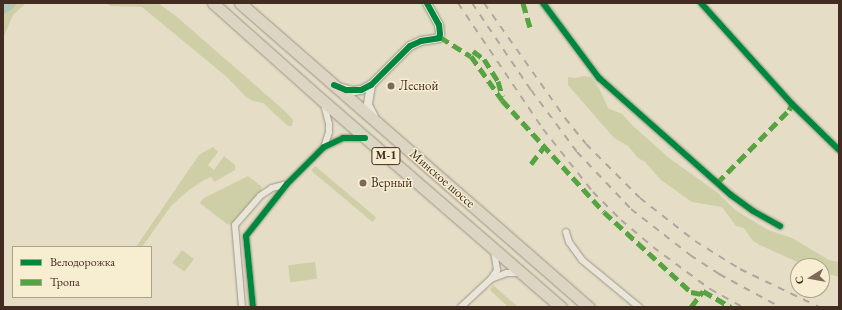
<!DOCTYPE html>
<meta charset="utf-8">
<style>
body{margin:0}
#map{position:relative;width:842px;height:310px;overflow:hidden;background:#e5ddc5;font-family:"EB Garamond",serif}
div>[style]{position:absolute}
.green>*{inset:0;background:#cecfa6;transform-origin:0 0}
.river>*{height:12px;margin:-6px;padding:0 6px;transform-origin:6px;border-radius:6px;background:#b1c7b6}
.roads{filter:drop-shadow(0 0 1px #9c9587) drop-shadow(0 0 1px #9c9587)}
.street>*{height:6px;margin:-3px;padding:0 3px;transform-origin:3px;border-radius:3px;background:#e9e6d9}
.secondary>*{height:8px;margin:-4px;padding:0 4px;transform-origin:4px;border-radius:4px;background:#e9e6d9}
.highway>*{height:11px;margin:-5.5px;padding:0 5.5px;transform-origin:5.5px;border-radius:5.5px;background:#ddd5c4}
.rail>*{height:2px;margin-top:-1px;transform-origin:0;background:repeating-linear-gradient(90deg,#ada79d 0 7px,transparent 0 14px)}
.quiet>*{height:5px;margin-top:-2.5px;transform-origin:0;background:repeating-linear-gradient(90deg,#55a441 0 10px,transparent 0 15px)}
.cycleway>*{height:6px;margin:-3px;padding:0 3px;transform-origin:3px;border-radius:3px;background:#00873e}
.dots>*{width:11px;height:11px;translate:-50% -50%;box-sizing:border-box;border:2px solid #f7edd0;border-radius:50%}
span{translate:-50% -50%;white-space:nowrap;text-align:center;line-height:1.15;-webkit-text-stroke:3px #f7edd0;paint-order:stroke}
.shield-label span{padding:1px 3px;background:#f7edd0;border:1px solid;border-radius:3px;-webkit-text-stroke-width:0}
.shield-label{font-size:12px;color:#422c22;font-weight:700}
.poi-label{font-size:13px;color:#422c22}
.left{translate:0 -50%;text-align:left}
.street-label{font-size:13px;color:#422c22}
.frame{position:absolute;inset:0;border:4px solid #422c22;pointer-events:none}
.legend{position:absolute;left:12px;top:246px;width:140px;height:52px;box-sizing:border-box;background:#f7edd0;border:1px solid #afa08a;margin:0;padding:5px 7px;list-style:none;font-size:12px;color:#422c22}
.legend li{display:flex;align-items:center;gap:8px;height:20px}
.legend b{width:20px;border:1px solid #afa08a}
.north{position:absolute;left:790px;top:258px;width:40px;height:40px;box-sizing:border-box;background:#f7edd0;border:1px solid #afa08a;border-radius:50%;rotate:259deg;font-size:11px;font-weight:700;line-height:16px;text-align:center;color:#422c22}
.north::after{content:'';display:block;margin:auto;width:14px;height:18px;background:#7b6a5b;clip-path:polygon(50% 0,100% 100%,50% 72%,0 100%)}
</style>
<div id="map">
<div class="green">
<i style="clip-path:polygon(3px 3px,26px 3px,13px 15px,3px 38px)"></i>
<i style="clip-path:polygon(104px 3px,158px 3px,177px 17px,286px 112px,293px 120px,292px 126px,288px 126px,263px 103px,253px 101px,246px 97px,228px 78px,142px 7px,111px 6px)"></i>
<i style="clip-path:polygon(583px 76px,591px 77px,599px 88px,608px 108px,622px 114px,632px 125px,669px 158px,718px 193px,735px 210px,768px 230px,792px 238px,829px 260px,839px 262px,839px 277px,822px 272px,822px 266px,806px 266px,760px 245px,753px 241px,744px 228px,736px 226px,722px 207px,692px 202px,661px 180px,645px 162px,638px 158px,628px 146px,614px 138px,568px 85px,568px 77px,576px 78px)"></i>
<i style="clip-path:polygon(213px 147px,218px 152px,208px 165px,214px 170px,224px 156px,235px 165px,235px 170px,214px 182px,211px 177px,204px 180px,189px 190px,171px 206px,142px 247px,136px 247px,199px 155px)"></i>
<i style="left:315px;top:166px;width:80px;height:6px;rotate:40deg"></i>
<i style="clip-path:polygon(248px 176px,262px 187px,261px 191px,232px 225px,227px 224px,200px 203px,204px 198px)"></i>
<i style="left:182px;top:250px;width:15px;height:16px;rotate:37deg"></i>
<i style="left:315px;top:262px;width:17px;height:27px;rotate:83deg"></i>
<i style="clip-path:polygon(493px 285px,518px 307px,507px 306px,490px 290px)"></i>
</div>
<div class="river">
<i style="left:3px;top:8px;width:9px;rotate:-36deg"></i>
</div>
<div class="roads">
<div class="street">
<i style="left:543px;top:3px;width:94px;rotate:53.3deg"></i>
<i style="left:599px;top:78px;width:176px;rotate:41.6deg"></i>
<i style="left:731px;top:195px;width:27px;rotate:36deg"></i>
<i style="left:753px;top:211px;width:31px;rotate:29deg"></i>
<i style="left:701px;top:3px;width:136px;rotate:48deg"></i>
<i style="left:792px;top:104px;width:66px;rotate:44.4deg"></i>
<i style="left:324px;top:104px;width:21px;rotate:76deg"></i>
<i style="left:329px;top:124px;width:8px;rotate:90deg"></i>
<i style="left:329px;top:132px;width:16px;rotate:108deg"></i>
<i style="left:566px;top:232px;width:10px;rotate:73deg"></i>
<i style="left:569px;top:242px;width:22px;rotate:54deg"></i>
<i style="left:582px;top:260px;width:74px;rotate:39.5deg"></i>
<i style="left:491px;top:279px;width:17px;rotate:-21deg"></i>
<i style="left:507px;top:273px;width:13px"></i>
<i style="left:242px;top:307px;width:82px;rotate:-94.9deg"></i>
<i style="left:235px;top:225px;width:38px;rotate:-49deg"></i>
<i style="left:260px;top:196px;width:14px;rotate:-34deg"></i>
<i style="left:272px;top:188px;width:16px;rotate:-15deg"></i>
<i style="left:253px;top:307px;width:71px;rotate:-95.6deg"></i>
<i style="left:246px;top:236px;width:66px;rotate:-51.7deg"></i>
<i style="left:287px;top:184px;width:52px;rotate:-45deg"></i>
<i style="left:324px;top:147px;width:21px;rotate:-25deg"></i>
<i style="left:343px;top:138px;width:21px"></i>
<i style="left:461px;top:307px;width:41px;rotate:-43deg"></i>
<i style="left:491px;top:279px;width:11px;rotate:-56deg"></i>
<i style="left:497px;top:270px;width:20px;rotate:-99deg"></i>
</div>
<div class="secondary">
<i style="left:371px;top:85px;width:20px;rotate:99deg"></i>
<i style="left:368px;top:105px;width:13px;rotate:63deg"></i>
<i style="left:338px;top:87px;width:16px;rotate:15deg"></i>
<i style="left:353px;top:91px;width:8px;rotate:-7deg"></i>
<i style="left:361px;top:90px;width:11px;rotate:-27deg"></i>
<i style="left:371px;top:85px;width:55px;rotate:-45deg"></i>
<i style="left:410px;top:46px;width:12px;rotate:-24deg"></i>
<i style="left:421px;top:41px;width:18px;rotate:-9deg"></i>
<i style="left:439px;top:38px;width:4px;rotate:-76deg"></i>
<i style="left:440px;top:34px;width:9px;rotate:-96deg"></i>
<i style="left:439px;top:25px;width:25px;rotate:-119deg"></i>
</div>
<div class="highway">
<i style="left:213px;top:3px;width:147px;rotate:41.7deg"></i>
<i style="left:323px;top:101px;width:315px;rotate:40.9deg"></i>
<i style="left:240px;top:3px;width:463px;rotate:41.1deg"></i>
</div>
</div>
<div class="rail">
<i style="left:458px;top:3px;width:152px;rotate:56deg"></i>
<i style="left:543px;top:129px;width:80px;rotate:51.6deg"></i>
<i style="left:593px;top:192px;width:40px;rotate:45deg"></i>
<i style="left:621px;top:220px;width:42px;rotate:40.2deg"></i>
<i style="left:653px;top:247px;width:71px;rotate:36.4deg"></i>
<i style="left:710px;top:289px;width:38px;rotate:29deg"></i>
<i style="left:472px;top:3px;width:105px;rotate:55.9deg"></i>
<i style="left:531px;top:90px;width:77px;rotate:53.4deg"></i>
<i style="left:577px;top:152px;width:79px;rotate:46.5deg"></i>
<i style="left:631px;top:209px;width:75px;rotate:37.9deg"></i>
<i style="left:690px;top:255px;width:35px;rotate:33deg"></i>
<i style="left:719px;top:274px;width:69px;rotate:28.4deg"></i>
<i style="left:484px;top:3px;width:141px;rotate:54.8deg"></i>
<i style="left:565px;top:118px;width:33px;rotate:51deg"></i>
<i style="left:586px;top:144px;width:76px;rotate:45deg"></i>
<i style="left:640px;top:198px;width:70px;rotate:38deg"></i>
<i style="left:695px;top:241px;width:53px;rotate:31.9deg"></i>
<i style="left:740px;top:269px;width:88px;rotate:25.7deg"></i>
</div>
<div class="quiet">
<i style="left:523px;top:3px;width:25px;rotate:74deg"></i>
<i style="left:440px;top:37px;width:36px;rotate:32deg"></i>
<i style="left:471px;top:56px;width:54px;rotate:54.8deg"></i>
<i style="left:502px;top:100px;width:151px;rotate:47.7deg"></i>
<i style="left:604px;top:212px;width:118px;rotate:42.6deg"></i>
<i style="left:691px;top:292px;width:10px;rotate:11deg"></i>
<i style="left:473px;top:51px;width:14px;rotate:36deg"></i>
<i style="left:484px;top:59px;width:26px;rotate:58deg"></i>
<i style="left:498px;top:81px;width:16px;rotate:75deg"></i>
<i style="left:531px;top:164px;width:21px;rotate:-53deg"></i>
<i style="left:717px;top:183px;width:103px;rotate:-45.4deg"></i>
<i style="left:789px;top:110px;width:7px;rotate:-63deg"></i>
<i style="left:691px;top:307px;width:20px;rotate:-53deg"></i>
<i style="left:703px;top:291px;width:32px;rotate:30deg"></i>
</div>
<div class="cycleway">
<i style="left:543px;top:3px;width:94px;rotate:53.3deg"></i>
<i style="left:599px;top:78px;width:176px;rotate:41.6deg"></i>
<i style="left:731px;top:195px;width:27px;rotate:36deg"></i>
<i style="left:753px;top:211px;width:31px;rotate:29deg"></i>
<i style="left:701px;top:3px;width:136px;rotate:48deg"></i>
<i style="left:792px;top:104px;width:66px;rotate:44.4deg"></i>
<i style="left:334px;top:85px;width:13px;rotate:23deg"></i>
<i style="left:346px;top:90px;width:15px"></i>
<i style="left:361px;top:90px;width:11px;rotate:-27deg"></i>
<i style="left:371px;top:85px;width:55px;rotate:-45deg"></i>
<i style="left:410px;top:46px;width:12px;rotate:-24deg"></i>
<i style="left:421px;top:41px;width:18px;rotate:-9deg"></i>
<i style="left:439px;top:38px;width:4px;rotate:-76deg"></i>
<i style="left:440px;top:34px;width:9px;rotate:-96deg"></i>
<i style="left:439px;top:25px;width:25px;rotate:-119deg"></i>
<i style="left:253px;top:307px;width:71px;rotate:-95.6deg"></i>
<i style="left:246px;top:236px;width:66px;rotate:-51.7deg"></i>
<i style="left:287px;top:184px;width:52px;rotate:-45deg"></i>
<i style="left:324px;top:147px;width:21px;rotate:-25deg"></i>
<i style="left:343px;top:138px;width:22px"></i>
</div>
<div class="dots">
<i style="left:391px;top:86px;background:#7b6a5b"></i>
<i style="left:363px;top:183px;background:#7b6a5b"></i>
</div>
<div class="shield-label">
<span style="left:386px;top:156px">М-1</span>
</div>
<div class="poi-label">
<span class="left" style="left:399px;top:86px">Лесной</span>
<span class="left" style="left:371px;top:183px">Верный</span>
</div>
<div class="street-label">
<span style="left:442px;top:179px;rotate:41deg">Минское шоссе</span>
</div>
<div class="frame"></div>
<ul class="legend">
<li><b style="height:5px;background:#00873e"></b>Велодорожка</li>
<li><b style="height:5px;background:#55a441"></b>Тропа</li>
</ul>
<div class="north">С</div>
</div>
